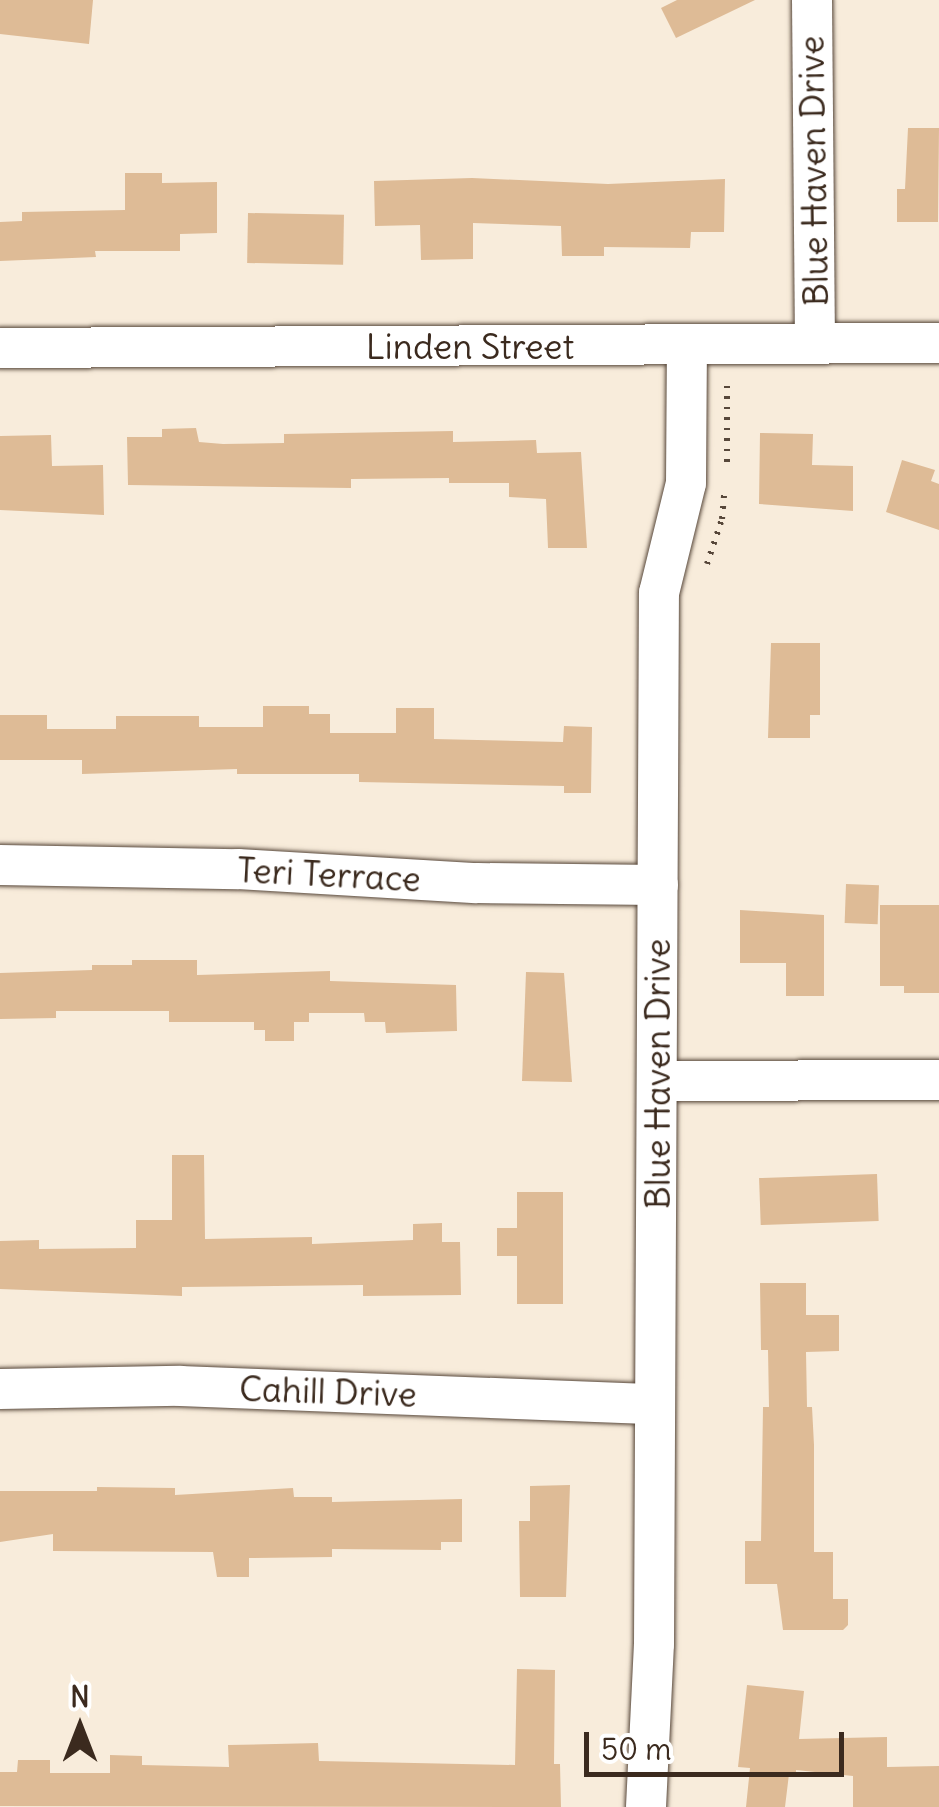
<!DOCTYPE html>
<style>
body{margin:0}
#map{position:relative;width:939px;height:1807px;overflow:hidden;background:#f8ecdb;font-family:Delius,sans-serif}
div>[style]{position:absolute}
.building>*{inset:0;background:#debb96;transform-origin:0 0}
.path>*{height:6px;margin-top:-3px;transform-origin:0;background:repeating-linear-gradient(90deg,#57473a 0 2.5px,transparent 0 10.5px)}
.roads{filter:drop-shadow(0 0 2px #57473a) drop-shadow(0 0 2px #57473a)}
.minor>*{height:40px;margin:-20px;padding:0 20px;transform-origin:20px;border-radius:20px;background:#fff}
span{translate:-50% -50%;white-space:nowrap;text-align:center;line-height:1.15;-webkit-text-stroke:9px #fff;paint-order:stroke}
.street-label{font-size:35px;color:#3b2a1e}
.north{position:absolute;left:30px;top:1677px;width:100px;height:100px;-webkit-text-stroke:8px #fff;paint-order:stroke;rotate:0deg;font-size:28px;font-weight:700;line-height:40px;text-align:center;color:#3b2a1e}
.north::after{content:'';display:block;margin:auto;width:35px;height:45px;background:#3b2a1e;clip-path:polygon(50% 0,100% 100%,50% 72%,0 100%)}
.scale{position:absolute;left:584px;top:1732px;width:260px;height:45px;box-sizing:border-box;border:5px solid #3b2a1e;border-top:0;padding-left:12px;font-size:30px;line-height:35px;white-space:nowrap;color:#3b2a1e;-webkit-text-stroke:8px #fff;paint-order:stroke}
</style>
<div id="map">
<div class="building">
<i style="clip-path:polygon(0 0,93px 0,89px 44px,0 34px)"></i>
<i style="clip-path:polygon(677px 0,755px 0,676px 38px,661px 8px)"></i>
<i style="clip-path:polygon(908px 128px,939px 128px,938px 222px,897px 222px,897px 189px,905px 189px)"></i>
<i style="clip-path:polygon(125px 173px,162px 173px,162px 183px,217px 182px,217px 233px,180px 234px,180px 251px,95px 251px,96px 257px,0 261px,0 222px,22px 221px,22px 212px,125px 210px)"></i>
<i style="clip-path:polygon(472px 178px,608px 184px,725px 179px,724px 232px,691px 232px,690px 248px,604px 247px,604px 256px,562px 256px,561px 226px,473px 223px,473px 259px,421px 260px,420px 225px,375px 226px,374px 181px)"></i>
<i style="left:248px;top:213px;width:96px;height:50px;rotate:1deg"></i>
<i style="clip-path:polygon(196px 428px,199px 442px,223px 444px,284px 443px,284px 434px,453px 431px,453px 442px,536px 440px,537px 453px,581px 452px,587px 548px,548px 548px,546px 499px,509px 497px,509px 483px,449px 483px,449px 478px,351px 479px,351px 488px,128px 485px,127px 437px,162px 437px,162px 429px)"></i>
<i style="clip-path:polygon(760px 433px,813px 434px,812px 465px,853px 466px,853px 511px,759px 504px)"></i>
<i style="clip-path:polygon(51px 435px,52px 466px,103px 465px,104px 515px,0 510px,0 436px)"></i>
<i style="clip-path:polygon(902px 460px,935px 470px,931px 481px,939px 484px,939px 530px,886px 512px)"></i>
<i style="clip-path:polygon(771px 643px,820px 643px,820px 715px,810px 715px,810px 738px,768px 738px)"></i>
<i style="clip-path:polygon(263px 706px,309px 706px,309px 714px,330px 714px,330px 733px,396px 733px,396px 708px,434px 708px,434px 739px,563px 742px,564px 726px,592px 727px,591px 793px,564px 793px,564px 786px,359px 782px,359px 774px,237px 774px,237px 769px,82px 774px,82px 760px,0 760px,0 715px,47px 715px,47px 729px,116px 729px,116px 716px,199px 716px,199px 727px,263px 727px)"></i>
<i style="left:846px;top:884px;width:33px;height:39px;rotate:2deg"></i>
<i style="clip-path:polygon(880px 905px,939px 905px,939px 993px,904px 993px,904px 986px,880px 986px)"></i>
<i style="clip-path:polygon(740px 910px,824px 915px,824px 996px,786px 996px,786px 963px,740px 963px)"></i>
<i style="clip-path:polygon(132px 960px,197px 960px,197px 975px,330px 971px,330px 981px,456px 985px,457px 1031px,386px 1033px,385px 1022px,365px 1022px,364px 1013px,309px 1013px,309px 1022px,294px 1022px,294px 1041px,265px 1041px,265px 1030px,254px 1030px,254px 1022px,169px 1022px,169px 1011px,56px 1011px,56px 1018px,0 1019px,0 973px,92px 970px,92px 965px,132px 965px)"></i>
<i style="clip-path:polygon(526px 972px,564px 973px,572px 1082px,522px 1081px)"></i>
<i style="clip-path:polygon(172px 1155px,204px 1155px,205px 1239px,312px 1237px,312px 1244px,413px 1240px,413px 1224px,442px 1223px,442px 1242px,460px 1242px,461px 1295px,363px 1296px,363px 1285px,182px 1287px,182px 1296px,0 1289px,0 1241px,39px 1240px,39px 1249px,136px 1248px,136px 1220px,172px 1220px)"></i>
<i style="left:877px;top:1174px;width:47px;height:118px;rotate:88deg"></i>
<i style="clip-path:polygon(517px 1192px,563px 1192px,563px 1304px,517px 1304px,517px 1256px,497px 1256px,497px 1228px,517px 1228px)"></i>
<i style="clip-path:polygon(760px 1283px,806px 1283px,806px 1315px,839px 1315px,839px 1351px,806px 1352px,807px 1407px,812px 1407px,814px 1445px,814px 1552px,833px 1552px,833px 1599px,848px 1599px,848px 1625px,843px 1630px,783px 1630px,777px 1584px,745px 1584px,745px 1541px,761px 1541px,763px 1407px,769px 1407px,768px 1350px,761px 1350px)"></i>
<i style="clip-path:polygon(570px 1485px,566px 1597px,520px 1597px,519px 1521px,530px 1521px,530px 1486px)"></i>
<i style="clip-path:polygon(97px 1487px,175px 1488px,175px 1495px,293px 1488px,294px 1497px,332px 1497px,332px 1502px,462px 1499px,462px 1542px,441px 1542px,441px 1550px,332px 1549px,332px 1557px,249px 1558px,249px 1577px,217px 1577px,213px 1552px,53px 1551px,53px 1534px,0 1542px,0 1491px,97px 1491px)"></i>
<i style="clip-path:polygon(517px 1669px,555px 1670px,554px 1764px,560px 1764px,561px 1807px,0 1806px,0 1772px,17px 1772px,18px 1760px,50px 1760px,50px 1773px,110px 1773px,110px 1755px,142px 1756px,142px 1765px,229px 1767px,228px 1745px,318px 1743px,319px 1761px,515px 1765px)"></i>
<i style="clip-path:polygon(747px 1685px,804px 1691px,799px 1739px,887px 1737px,887px 1767px,939px 1766px,939px 1807px,853px 1807px,853px 1776px,796px 1770px,796px 1775px,789px 1774px,785px 1807px,746px 1807px,750px 1768px,738px 1767px)"></i>
</div>
<div class="path">
<i style="left:727px;top:462px;width:78px;rotate:-90deg"></i>
<i style="left:707px;top:564px;width:47px;rotate:-71.6deg"></i>
<i style="left:722px;top:519px;width:25px;rotate:-85deg"></i>
</div>
<div class="roads">
<div class="minor">
<i style="left:812px;top:0;width:342px;rotate:89.5deg"></i>
<i style="left:0;top:348px;width:939px;rotate:-0.31deg"></i>
<i style="left:0;top:865px;width:238px;rotate:1deg"></i>
<i style="left:238px;top:869px;width:239px;rotate:3.4deg"></i>
<i style="left:477px;top:883px;width:181px;rotate:0.6deg"></i>
<i style="left:657px;top:1081px;width:282px;rotate:-0.2deg"></i>
<i style="left:0;top:1389px;width:180px;rotate:-1deg"></i>
<i style="left:180px;top:1386px;width:475px;rotate:2.2deg"></i>
<i style="left:646px;top:1807px;width:163px;rotate:-87.2deg"></i>
<i style="left:654px;top:1644px;width:1051px;rotate:-89.73deg"></i>
<i style="left:659px;top:593px;width:113px;rotate:-76.2deg"></i>
<i style="left:686px;top:483px;width:139px;rotate:-89.6deg"></i>
</div>
</div>
<div class="street-label">
<span style="left:813px;top:171px;rotate:-91deg">Blue Haven Drive</span>
<span style="left:470px;top:346px">Linden Street</span>
<span style="left:329px;top:874px;rotate:3deg">Teri Terrace</span>
<span style="left:657px;top:1074px;rotate:-90deg">Blue Haven Drive</span>
<span style="left:328px;top:1391px;rotate:2deg">Cahill Drive</span>
</div>
<div class="north">N</div>
<div class="scale">50 m</div>
</div>
